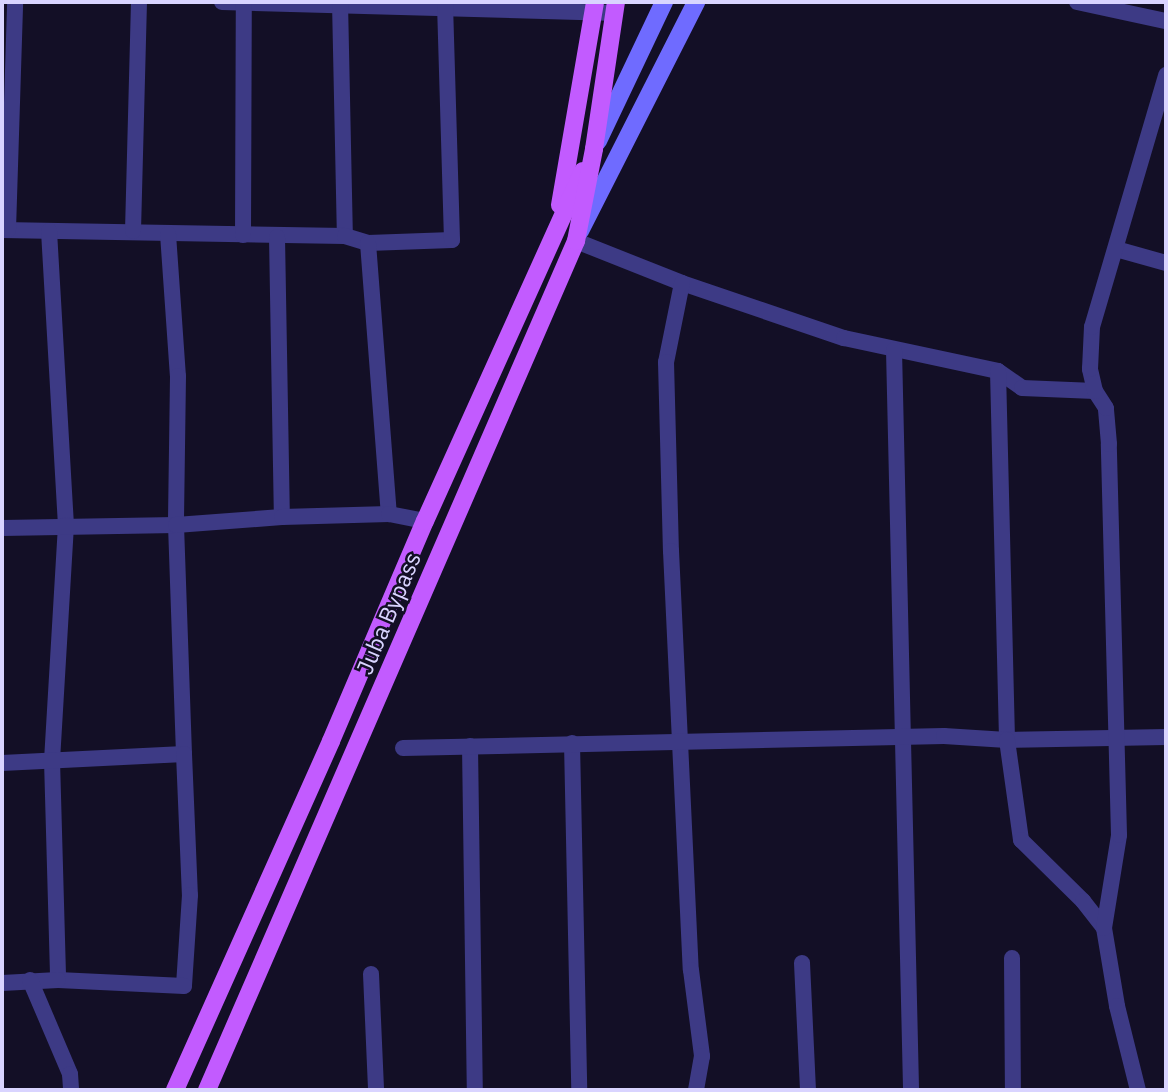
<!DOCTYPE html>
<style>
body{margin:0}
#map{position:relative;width:1168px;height:1092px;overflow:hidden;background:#130f26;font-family:"IBM Plex Sans",sans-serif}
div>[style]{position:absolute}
.minor>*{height:16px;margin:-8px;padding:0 8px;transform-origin:8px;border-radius:8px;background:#3d3a85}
.secondary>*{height:18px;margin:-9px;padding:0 9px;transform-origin:9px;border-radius:9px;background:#6f6bff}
.primary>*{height:18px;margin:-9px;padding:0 9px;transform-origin:9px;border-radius:9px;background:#c25bff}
span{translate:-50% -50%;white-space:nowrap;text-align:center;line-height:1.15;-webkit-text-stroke:5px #130f26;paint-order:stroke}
.street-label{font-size:23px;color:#d9d4ff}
.frame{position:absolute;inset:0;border:4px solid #d9d4ff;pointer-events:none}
</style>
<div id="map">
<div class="minor">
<i style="left:222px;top:2px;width:393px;rotate:1.6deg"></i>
<i style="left:340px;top:2px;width:234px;rotate:88.8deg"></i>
<i style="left:1077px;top:2px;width:91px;rotate:12.1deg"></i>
<i style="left:2px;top:230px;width:343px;rotate:1deg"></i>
<i style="left:345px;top:236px;width:24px;rotate:17deg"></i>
<i style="left:368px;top:243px;width:84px;rotate:-2deg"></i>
<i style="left:452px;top:240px;width:238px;rotate:-91.7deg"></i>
<i style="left:8px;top:230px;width:228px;rotate:-88.2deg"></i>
<i style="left:49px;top:231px;width:294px;rotate:86.7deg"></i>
<i style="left:66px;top:525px;width:235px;rotate:93.4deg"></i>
<i style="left:52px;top:760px;width:220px;rotate:88.4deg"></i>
<i style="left:133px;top:231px;width:229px;rotate:-88.5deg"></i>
<i style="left:168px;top:234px;width:142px;rotate:86deg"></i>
<i style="left:178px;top:376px;width:149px;rotate:90.8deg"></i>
<i style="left:176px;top:525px;width:229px;rotate:88deg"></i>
<i style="left:243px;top:235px;width:233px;rotate:-89.8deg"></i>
<i style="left:277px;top:237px;width:280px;rotate:89deg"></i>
<i style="left:576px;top:241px;width:114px;rotate:21.6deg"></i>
<i style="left:682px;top:283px;width:171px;rotate:18.8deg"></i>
<i style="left:844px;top:338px;width:157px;rotate:12.1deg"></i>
<i style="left:998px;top:371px;width:29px;rotate:35deg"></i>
<i style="left:1022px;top:388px;width:73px;rotate:2.4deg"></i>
<i style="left:368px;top:243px;width:272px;rotate:85.6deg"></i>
<i style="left:1116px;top:249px;width:52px;rotate:15.6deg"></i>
<i style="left:682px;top:283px;width:81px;rotate:101.4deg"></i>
<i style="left:666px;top:362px;width:189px;rotate:88.5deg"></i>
<i style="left:671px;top:551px;width:419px;rotate:87.3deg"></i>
<i style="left:691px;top:970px;width:87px;rotate:82.7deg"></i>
<i style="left:702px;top:1056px;width:35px;rotate:100deg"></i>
<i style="left:894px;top:350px;width:740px;rotate:88.68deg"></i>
<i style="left:998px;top:371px;width:369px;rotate:88.6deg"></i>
<i style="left:1007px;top:740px;width:159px;rotate:-1.1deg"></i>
<i style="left:2px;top:528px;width:174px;rotate:-1deg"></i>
<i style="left:176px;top:525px;width:106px;rotate:-4.3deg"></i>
<i style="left:282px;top:517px;width:107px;rotate:-1.6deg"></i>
<i style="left:389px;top:514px;width:37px;rotate:11deg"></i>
<i style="left:572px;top:743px;width:347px;rotate:88.8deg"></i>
<i style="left:470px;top:746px;width:344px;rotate:89.2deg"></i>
<i style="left:403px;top:748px;width:541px;rotate:-1.27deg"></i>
<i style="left:944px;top:736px;width:63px;rotate:3.6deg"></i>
<i style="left:1007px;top:740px;width:101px;rotate:82deg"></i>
<i style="left:1021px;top:840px;width:87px;rotate:44.5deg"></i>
<i style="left:1083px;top:901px;width:34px;rotate:52deg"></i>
<i style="left:1104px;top:928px;width:79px;rotate:80.5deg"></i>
<i style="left:1117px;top:1006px;width:87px;rotate:76deg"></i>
<i style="left:2px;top:763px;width:182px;rotate:-2.8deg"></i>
<i style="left:184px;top:754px;width:141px;rotate:87.6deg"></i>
<i style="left:190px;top:895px;width:91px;rotate:93.8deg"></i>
<i style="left:184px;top:986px;width:126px;rotate:-177.3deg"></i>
<i style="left:58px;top:980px;width:56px;rotate:176.9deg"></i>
<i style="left:1104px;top:928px;width:94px;rotate:-80.8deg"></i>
<i style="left:1119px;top:835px;width:391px;rotate:-91.5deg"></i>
<i style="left:1109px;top:444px;width:36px;rotate:-95deg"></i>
<i style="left:1106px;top:408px;width:20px;rotate:-123deg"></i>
<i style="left:1095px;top:391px;width:23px;rotate:-103deg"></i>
<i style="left:1090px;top:369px;width:42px;rotate:-87.3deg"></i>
<i style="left:1092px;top:327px;width:263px;rotate:-73.6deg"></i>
<i style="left:1012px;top:958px;width:132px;rotate:89.6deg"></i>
<i style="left:802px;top:963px;width:127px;rotate:87.3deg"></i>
<i style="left:371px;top:974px;width:116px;rotate:87.5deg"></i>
<i style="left:30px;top:980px;width:102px;rotate:66.9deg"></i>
<i style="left:70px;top:1074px;width:16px;rotate:86deg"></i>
</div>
<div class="secondary">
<i style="left:598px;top:141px;width:154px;rotate:-64.6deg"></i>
<i style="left:580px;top:231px;width:257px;rotate:-63.1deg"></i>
</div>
<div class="primary">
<i style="left:560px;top:205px;width:206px;rotate:-80.2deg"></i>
<i style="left:175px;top:1090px;width:382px;rotate:-65.9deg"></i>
<i style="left:331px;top:741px;width:239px;rotate:-66.9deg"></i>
<i style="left:425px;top:521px;width:384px;rotate:-65.7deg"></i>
<i style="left:207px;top:1090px;width:926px;rotate:-66.51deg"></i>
<i style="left:576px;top:241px;width:94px;rotate:-78.9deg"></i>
<i style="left:594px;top:149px;width:149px;rotate:-81.5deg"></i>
</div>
<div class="street-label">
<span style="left:388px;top:613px;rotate:-67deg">Juba Bypass</span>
</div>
<div class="frame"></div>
</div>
